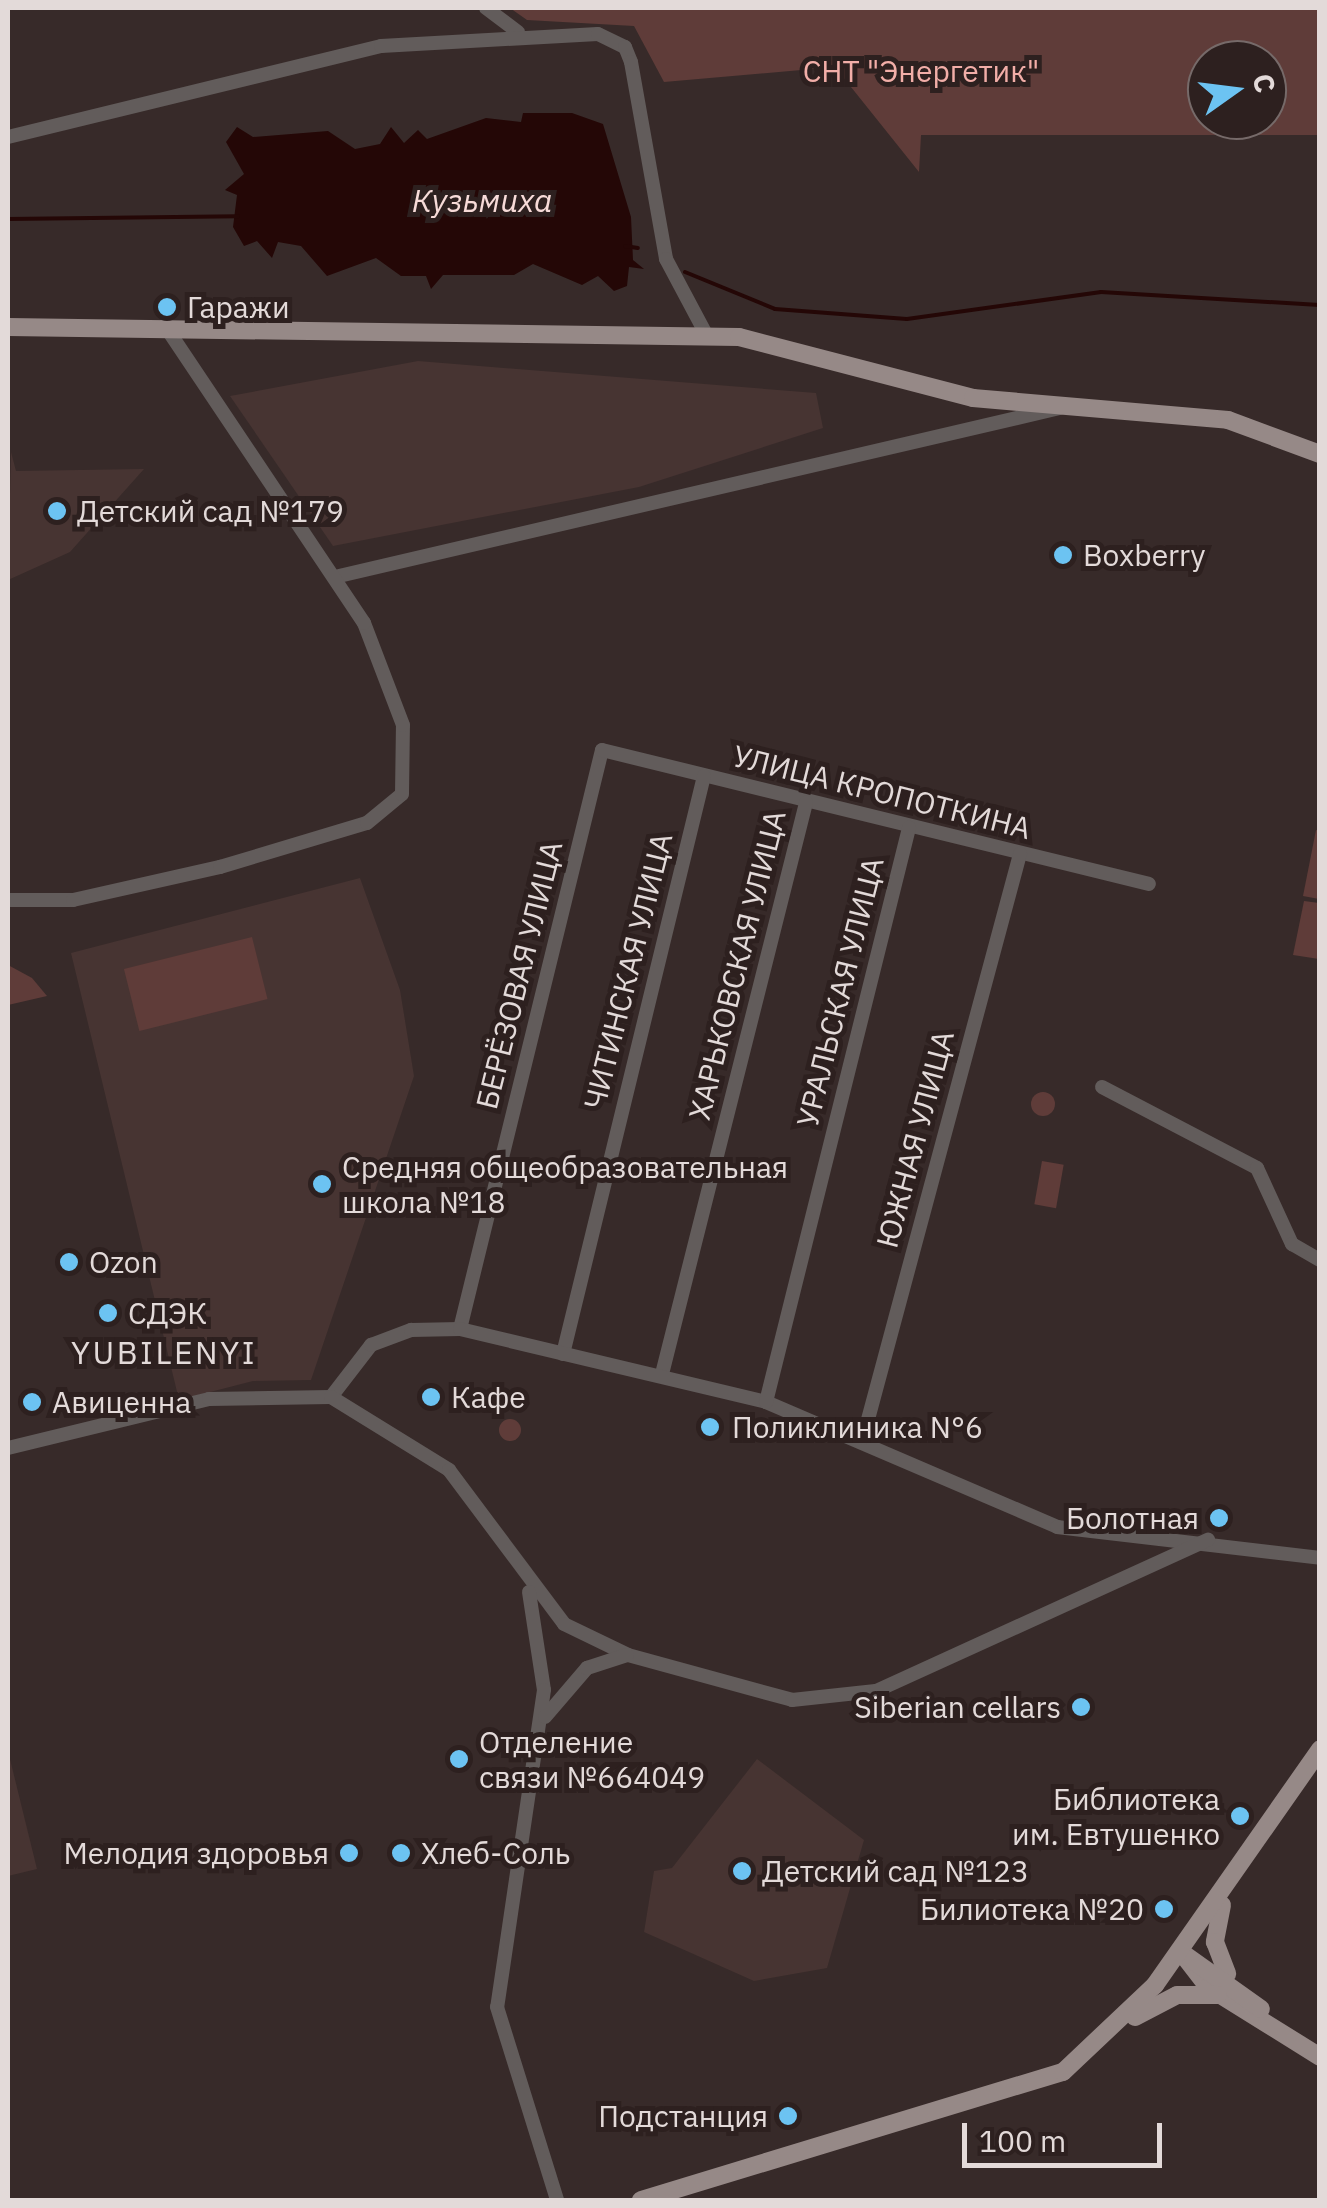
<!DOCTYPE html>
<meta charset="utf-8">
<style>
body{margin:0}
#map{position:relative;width:1327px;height:2208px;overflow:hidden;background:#372a29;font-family:"IBM Plex Sans",sans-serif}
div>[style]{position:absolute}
.built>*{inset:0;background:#473432}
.green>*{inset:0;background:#5f3c39;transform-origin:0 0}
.round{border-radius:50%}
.water>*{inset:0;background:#240706}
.stream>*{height:4px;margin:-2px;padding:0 2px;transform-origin:2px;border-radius:2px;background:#240706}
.minor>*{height:14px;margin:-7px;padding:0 7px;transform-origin:7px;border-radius:7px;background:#625c5b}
.major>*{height:18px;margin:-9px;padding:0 9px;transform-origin:9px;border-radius:9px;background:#968987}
.dots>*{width:28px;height:28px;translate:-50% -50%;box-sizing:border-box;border:5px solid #2d201f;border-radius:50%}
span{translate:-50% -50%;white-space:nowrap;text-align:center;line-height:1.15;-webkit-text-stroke:10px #2d201f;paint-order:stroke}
.park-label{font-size:30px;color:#f2aea8}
.poi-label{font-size:30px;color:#e3dad9}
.left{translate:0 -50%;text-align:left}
.right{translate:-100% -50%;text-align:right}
.street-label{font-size:30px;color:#e3dad9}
.water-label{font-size:32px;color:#f7dbd8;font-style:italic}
.neighbourhood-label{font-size:32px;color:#e3dad9;letter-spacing:2.5px}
.frame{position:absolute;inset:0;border:10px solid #e3dad9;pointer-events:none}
.north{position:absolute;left:1187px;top:40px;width:100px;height:100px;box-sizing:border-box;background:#2d201f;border:2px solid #766a69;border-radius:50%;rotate:76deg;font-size:28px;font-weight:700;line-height:40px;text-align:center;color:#e3dad9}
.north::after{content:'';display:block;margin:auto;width:35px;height:45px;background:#6cc3f2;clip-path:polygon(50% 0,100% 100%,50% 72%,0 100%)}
.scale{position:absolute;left:962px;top:2123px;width:200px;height:45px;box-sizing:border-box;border:5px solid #e3dad9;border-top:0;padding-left:12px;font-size:30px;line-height:35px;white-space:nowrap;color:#e3dad9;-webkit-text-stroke:8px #2d201f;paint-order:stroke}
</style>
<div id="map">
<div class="built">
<i style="clip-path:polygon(418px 361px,816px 393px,823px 428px,639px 487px,333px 546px,230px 396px)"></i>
<i style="clip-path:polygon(11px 452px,16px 471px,144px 469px,70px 552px,8px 580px)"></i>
<i style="clip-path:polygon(360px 878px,400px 990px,414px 1076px,311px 1380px,253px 1381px,179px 1400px,71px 953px)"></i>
<i style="clip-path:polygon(8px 1751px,37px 1869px,8px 1876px)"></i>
<i style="clip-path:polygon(757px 1759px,864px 1840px,827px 1968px,754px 1981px,644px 1932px,654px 1871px,672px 1868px)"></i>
</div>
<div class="green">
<i style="clip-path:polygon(evenodd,510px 8px,1319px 8px,1319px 135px,921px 135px,919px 172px,835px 67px,664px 82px,634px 26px,527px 20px,510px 8px,1267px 60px,1267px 120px,1207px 120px,1207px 60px,1267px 60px)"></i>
<i style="clip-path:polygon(1316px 830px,1319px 831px,1319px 899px,1303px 896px)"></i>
<i style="clip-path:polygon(1304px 901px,1319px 903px,1319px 959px,1293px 955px)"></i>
<i style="left:252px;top:937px;width:64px;height:132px;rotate:76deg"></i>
<i style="clip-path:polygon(8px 965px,32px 978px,47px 996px,8px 1005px)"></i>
<i class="round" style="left:1031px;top:1092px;width:24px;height:24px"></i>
<i style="left:1042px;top:1161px;width:22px;height:44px;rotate:10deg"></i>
<i class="round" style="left:499px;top:1419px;width:22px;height:22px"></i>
</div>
<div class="water">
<i style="clip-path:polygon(523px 113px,572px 113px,603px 124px,631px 217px,633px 260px,644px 269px,629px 267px,627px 286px,614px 291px,598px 276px,582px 285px,533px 264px,514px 275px,443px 275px,431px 289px,426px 276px,401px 276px,376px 258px,327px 276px,301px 246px,278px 242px,272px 258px,257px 241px,244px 246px,233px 227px,237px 195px,225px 190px,244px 174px,226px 142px,237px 127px,253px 137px,328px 131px,355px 149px,380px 144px,391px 127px,404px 143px,418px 130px,427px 139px,486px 118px,521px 122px)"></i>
</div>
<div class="stream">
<i style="left:8px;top:219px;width:230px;rotate:-0.7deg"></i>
<i style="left:625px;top:246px;width:13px;rotate:9deg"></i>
<i style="left:685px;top:272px;width:97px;rotate:22.3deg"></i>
<i style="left:775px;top:309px;width:132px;rotate:4.3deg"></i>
<i style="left:907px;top:319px;width:196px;rotate:-7.9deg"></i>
<i style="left:1101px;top:292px;width:219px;rotate:3.4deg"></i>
</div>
<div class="minor">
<i style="left:486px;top:8px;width:40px;rotate:37deg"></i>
<i style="left:8px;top:137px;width:384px;rotate:-13.7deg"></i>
<i style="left:381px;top:46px;width:217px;rotate:-3.2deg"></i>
<i style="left:598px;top:34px;width:30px;rotate:26deg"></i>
<i style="left:625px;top:47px;width:16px;rotate:68deg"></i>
<i style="left:631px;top:62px;width:200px;rotate:79.9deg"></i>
<i style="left:666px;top:259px;width:89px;rotate:62deg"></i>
<i style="left:339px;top:576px;width:740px;rotate:-13.12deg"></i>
<i style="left:8px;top:900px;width:65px"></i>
<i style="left:73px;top:900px;width:151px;rotate:-12.7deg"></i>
<i style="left:220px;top:867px;width:153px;rotate:-16.7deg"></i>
<i style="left:367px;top:823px;width:45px;rotate:-39.6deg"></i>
<i style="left:402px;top:794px;width:69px;rotate:-89.2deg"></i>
<i style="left:403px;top:725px;width:109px;rotate:-110.9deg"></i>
<i style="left:364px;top:623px;width:358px;rotate:-123.8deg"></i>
<i style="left:1102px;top:1087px;width:175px;rotate:27.6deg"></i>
<i style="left:1257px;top:1168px;width:84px;rotate:65.3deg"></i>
<i style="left:1292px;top:1244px;width:32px;rotate:30deg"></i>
<i style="left:460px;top:1329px;width:596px;rotate:-76.22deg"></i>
<i style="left:602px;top:750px;width:563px;rotate:13.76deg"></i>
<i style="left:563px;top:1354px;width:595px;rotate:-76.29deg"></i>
<i style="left:662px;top:1374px;width:589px;rotate:-75.85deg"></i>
<i style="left:331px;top:1397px;width:66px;rotate:-52.4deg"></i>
<i style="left:371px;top:1345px;width:43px;rotate:-20.6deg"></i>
<i style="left:411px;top:1330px;width:49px;rotate:-1.2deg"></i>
<i style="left:460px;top:1329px;width:315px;rotate:13.4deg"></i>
<i style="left:766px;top:1402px;width:317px;rotate:23.2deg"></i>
<i style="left:1057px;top:1527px;width:265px;rotate:6.7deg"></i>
<i style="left:766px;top:1402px;width:592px;rotate:-76.01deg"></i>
<i style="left:863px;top:1438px;width:605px;rotate:-74.95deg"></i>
<i style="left:8px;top:1448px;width:207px;rotate:-13.7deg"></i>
<i style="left:209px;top:1399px;width:122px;rotate:-0.9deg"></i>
<i style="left:331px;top:1397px;width:139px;rotate:31.7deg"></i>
<i style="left:449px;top:1470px;width:192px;rotate:53.2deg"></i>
<i style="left:564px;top:1624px;width:71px;rotate:25.8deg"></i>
<i style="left:628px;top:1655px;width:170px;rotate:15.3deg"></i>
<i style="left:792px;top:1700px;width:84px;rotate:-6.1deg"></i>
<i style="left:876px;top:1691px;width:365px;rotate:-24.5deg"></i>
<i style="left:529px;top:1592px;width:99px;rotate:81.3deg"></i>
<i style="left:544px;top:1690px;width:320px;rotate:98.4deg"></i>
<i style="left:497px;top:2007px;width:202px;rotate:72.7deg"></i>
<i style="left:545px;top:1717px;width:65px;rotate:-49.4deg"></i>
<i style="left:587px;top:1668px;width:42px;rotate:-18deg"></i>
</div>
<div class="major">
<i style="left:8px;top:327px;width:731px;rotate:0.78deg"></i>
<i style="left:739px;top:337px;width:242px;rotate:14.6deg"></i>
<i style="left:973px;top:398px;width:256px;rotate:4.9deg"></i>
<i style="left:1228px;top:420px;width:98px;rotate:20.3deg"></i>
<i style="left:1222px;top:1905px;width:38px;rotate:101deg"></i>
<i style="left:1215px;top:1942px;width:34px;rotate:69deg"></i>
<i style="left:1181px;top:1952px;width:44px;rotate:52.4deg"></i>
<i style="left:1208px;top:1987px;width:132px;rotate:32deg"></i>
<i style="left:1181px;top:1952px;width:98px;rotate:35.5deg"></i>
<i style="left:1135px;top:2017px;width:47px;rotate:-27.6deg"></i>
<i style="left:1177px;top:1995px;width:41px"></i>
<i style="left:641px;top:2200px;width:441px;rotate:-16.9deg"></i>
<i style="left:1063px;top:2072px;width:127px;rotate:-43.4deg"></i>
<i style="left:1155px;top:1985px;width:288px;rotate:-55deg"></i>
</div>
<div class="dots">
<i style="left:167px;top:307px;background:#6cc3f2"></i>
<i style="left:57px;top:511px;background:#6cc3f2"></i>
<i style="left:1063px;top:555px;background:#6cc3f2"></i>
<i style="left:322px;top:1184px;background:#6cc3f2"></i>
<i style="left:69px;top:1262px;background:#6cc3f2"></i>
<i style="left:108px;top:1313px;background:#6cc3f2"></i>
<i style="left:431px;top:1397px;background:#6cc3f2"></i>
<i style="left:32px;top:1402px;background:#6cc3f2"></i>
<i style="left:710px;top:1427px;background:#6cc3f2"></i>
<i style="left:1219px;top:1518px;background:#6cc3f2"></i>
<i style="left:1081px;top:1707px;background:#6cc3f2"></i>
<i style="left:459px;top:1759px;background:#6cc3f2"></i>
<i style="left:1240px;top:1816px;background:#6cc3f2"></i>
<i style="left:349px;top:1853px;background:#6cc3f2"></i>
<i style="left:401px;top:1853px;background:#6cc3f2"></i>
<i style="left:742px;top:1871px;background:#6cc3f2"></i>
<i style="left:1164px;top:1909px;background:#6cc3f2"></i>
<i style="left:788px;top:2116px;background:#6cc3f2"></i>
</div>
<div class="park-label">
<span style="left:921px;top:71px">СНТ "Энергетик"</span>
</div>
<div class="poi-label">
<span class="left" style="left:187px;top:307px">Гаражи</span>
<span class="left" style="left:77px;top:511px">Детский сад №179</span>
<span class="left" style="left:1083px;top:555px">Boxberry</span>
<span class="left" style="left:342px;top:1184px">Средняя общеобразовательная<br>школа №18</span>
<span class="left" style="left:89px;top:1262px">Ozon</span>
<span class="left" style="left:128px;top:1313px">СДЭК</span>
<span class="left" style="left:451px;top:1397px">Кафе</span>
<span class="left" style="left:52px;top:1402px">Авиценна</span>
<span class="left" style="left:732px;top:1427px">Поликлиника N°6</span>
<span class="right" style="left:1199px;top:1518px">Болотная</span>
<span class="right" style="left:1061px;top:1707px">Siberian cellars</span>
<span class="left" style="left:479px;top:1759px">Отделение<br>связи №664049</span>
<span class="right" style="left:1220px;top:1816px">Библиотека<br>им. Евтушенко</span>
<span class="right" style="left:329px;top:1853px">Мелодия здоровья</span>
<span class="left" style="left:421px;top:1853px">Хлеб-Соль</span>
<span class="left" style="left:762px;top:1871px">Детский сад №123</span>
<span class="right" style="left:1144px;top:1909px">Билиотека №20</span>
<span class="right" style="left:768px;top:2116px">Подстанция</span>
</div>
<div class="street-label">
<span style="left:882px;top:792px;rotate:14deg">УЛИЦА КРОПОТКИНА</span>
<span style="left:737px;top:965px;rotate:-76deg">ХАРЬКОВСКАЯ УЛИЦА</span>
<span style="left:628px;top:971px;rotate:-76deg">ЧИТИНСКАЯ УЛИЦА</span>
<span style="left:519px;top:975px;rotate:-76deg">БЕРЁЗОВАЯ УЛИЦА</span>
<span style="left:840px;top:992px;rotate:-76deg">УРАЛЬСКАЯ УЛИЦА</span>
<span style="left:915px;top:1139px;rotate:-75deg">ЮЖНАЯ УЛИЦА</span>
</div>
<div class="water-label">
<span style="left:482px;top:200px">Кузьмиха</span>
</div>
<div class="neighbourhood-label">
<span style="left:164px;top:1352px">YUBILENYI</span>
</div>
<div class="frame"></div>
<div class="north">С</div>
<div class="scale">100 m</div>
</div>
